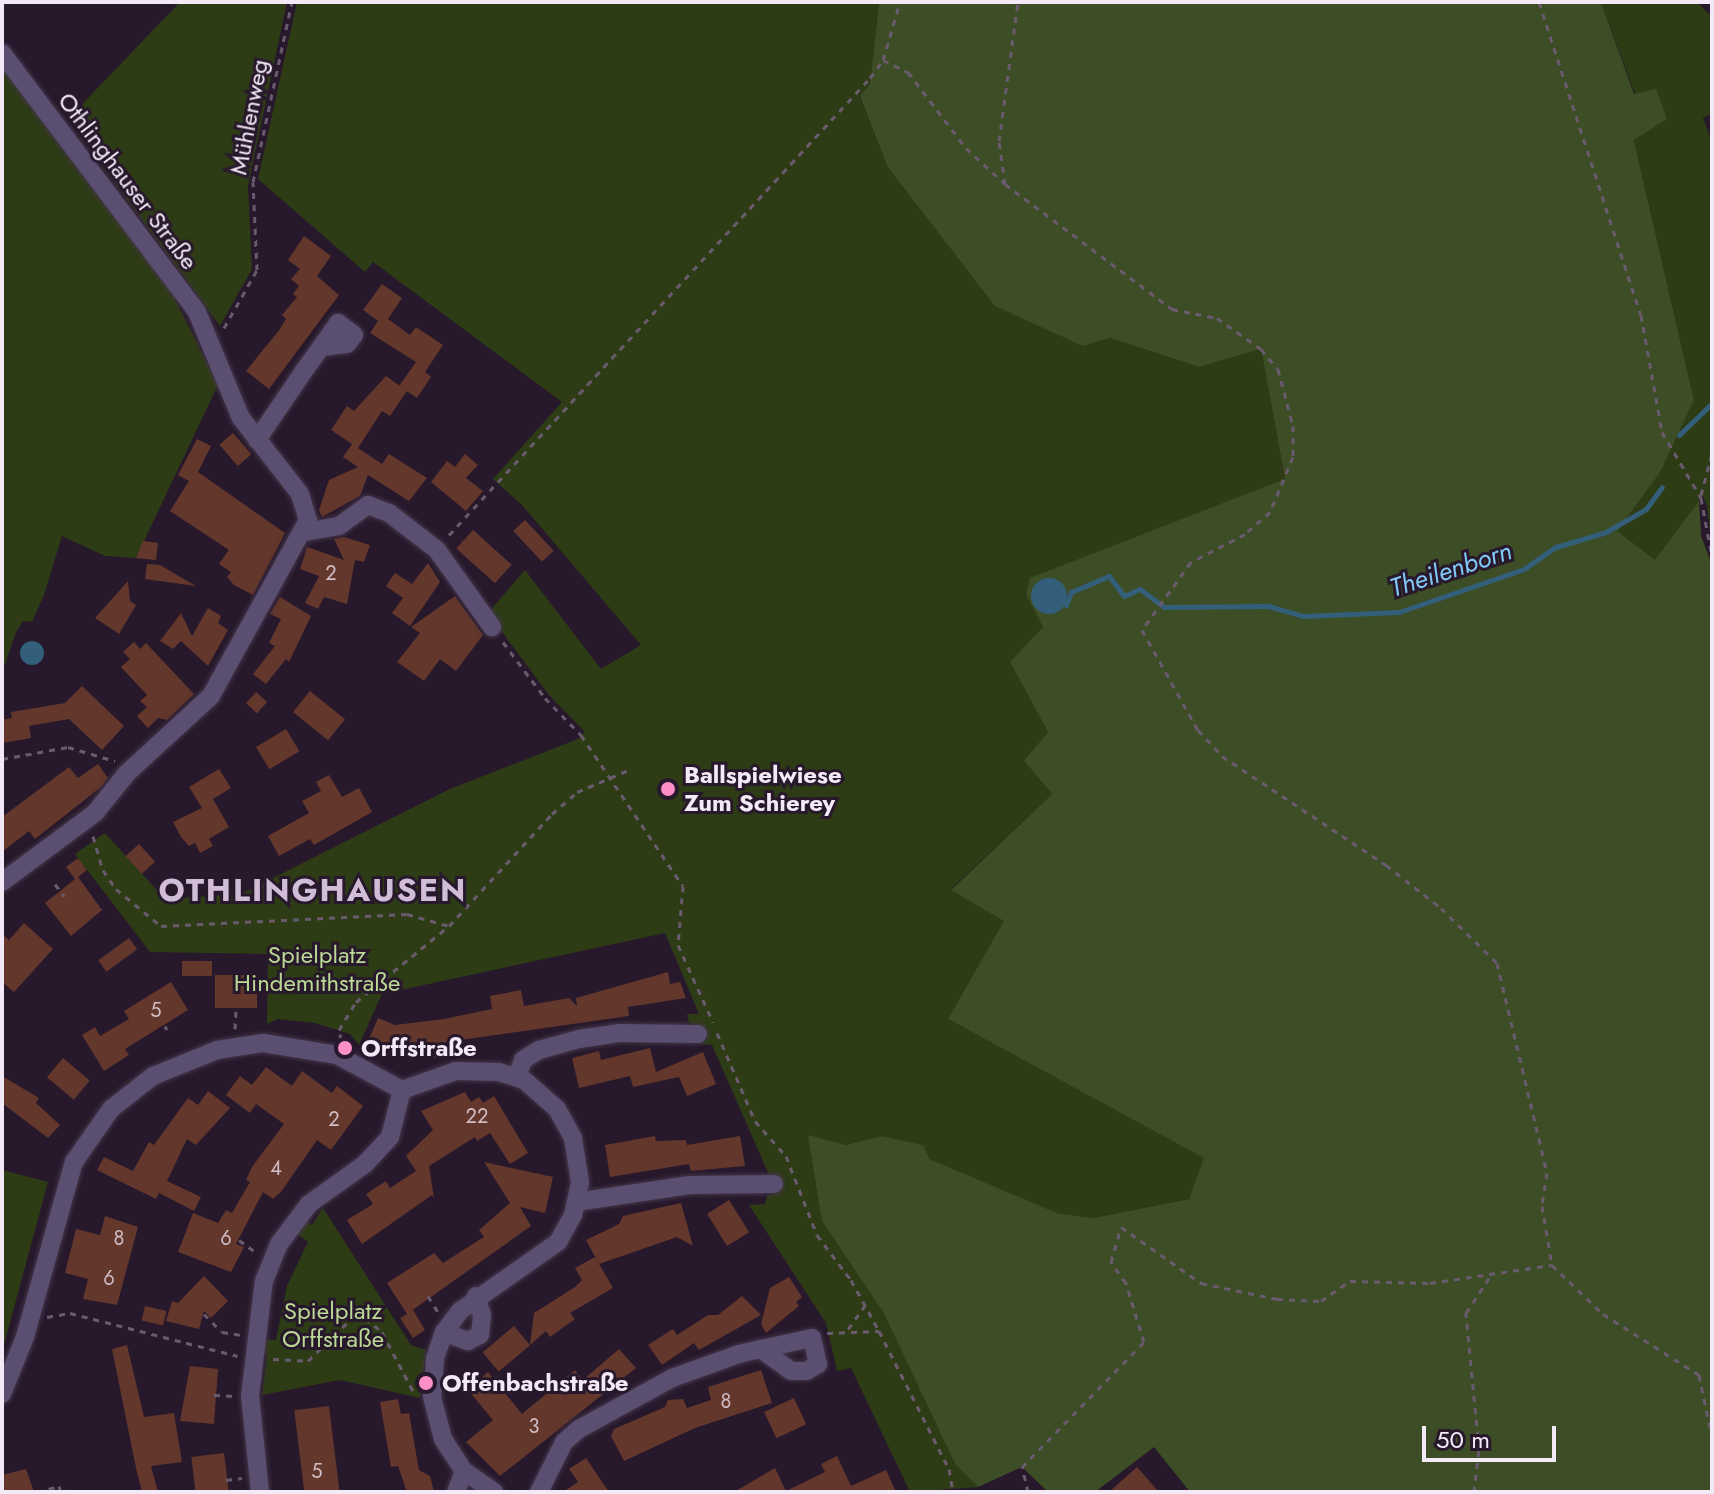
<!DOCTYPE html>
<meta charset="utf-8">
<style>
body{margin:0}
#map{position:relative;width:1714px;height:1494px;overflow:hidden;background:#27182c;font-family:Jost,sans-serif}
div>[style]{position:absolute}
.green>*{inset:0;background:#2d3c15}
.forest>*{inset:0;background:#3d4d25}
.water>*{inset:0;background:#335f7a}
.round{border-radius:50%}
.stream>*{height:5px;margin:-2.5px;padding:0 2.5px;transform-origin:2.5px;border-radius:2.5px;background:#335f7a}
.building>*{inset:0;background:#63372b;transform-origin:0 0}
.path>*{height:3px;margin-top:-1.5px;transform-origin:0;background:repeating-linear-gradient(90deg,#695b6d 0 6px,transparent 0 12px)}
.roads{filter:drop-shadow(0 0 2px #443548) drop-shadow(0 0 2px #443548)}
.street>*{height:18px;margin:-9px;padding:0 9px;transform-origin:9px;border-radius:9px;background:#5a4e71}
.dots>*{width:22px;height:22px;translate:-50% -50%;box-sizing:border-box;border:4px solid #27182c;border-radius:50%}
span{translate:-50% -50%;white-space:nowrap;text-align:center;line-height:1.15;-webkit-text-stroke:6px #27182c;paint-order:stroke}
.number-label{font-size:20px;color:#d0bcc4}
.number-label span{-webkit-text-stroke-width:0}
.street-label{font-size:24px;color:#f4e9f7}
.poi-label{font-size:24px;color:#f4e9f7;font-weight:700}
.left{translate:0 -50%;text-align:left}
.park-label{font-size:24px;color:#bbd995}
.water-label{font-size:26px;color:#82c8f6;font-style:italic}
.district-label{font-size:32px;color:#d2bdd8;font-weight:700;letter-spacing:2px}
.frame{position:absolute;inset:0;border:4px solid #f4e9f7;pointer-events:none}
.scale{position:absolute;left:1422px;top:1426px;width:134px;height:36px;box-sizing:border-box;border:4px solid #f4e9f7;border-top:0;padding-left:10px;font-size:24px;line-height:28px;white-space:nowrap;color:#f4e9f7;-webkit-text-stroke:6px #27182c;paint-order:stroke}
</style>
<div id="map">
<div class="green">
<i style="clip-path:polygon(180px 2px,287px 2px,248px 186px,252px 269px,220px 326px,68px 119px)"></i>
<i style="clip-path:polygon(297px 2px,879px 2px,870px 85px,860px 97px,887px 166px,1083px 346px,1110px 338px,1199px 367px,1261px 349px,1285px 479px,1600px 548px,1661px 471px,1694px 400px,1634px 139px,1667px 119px,1635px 94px,1601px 2px,1697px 2px,1712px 17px,1712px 114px,1703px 118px,1712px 142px,1712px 549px,1707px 506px,1703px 496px,1699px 501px,1701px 536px,1712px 565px,1011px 663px,1048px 732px,1025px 762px,1052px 794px,951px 889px,1005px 921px,948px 1019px,1205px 1158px,1189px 1199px,1093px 1218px,1057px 1213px,930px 1159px,923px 1145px,882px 1136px,845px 1145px,822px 1221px,883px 1312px,955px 1464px,978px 1487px,910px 1492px,851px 1368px,837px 1371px,826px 1323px,749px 1205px,765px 1204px,767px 1196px,777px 1192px,777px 1176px,769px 1175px,712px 1045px,698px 1044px,699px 1027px,689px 1023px,687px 1014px,699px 1014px,665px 933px,382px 994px,359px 1045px,350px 1034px,315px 1023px,278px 1019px,267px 1024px,268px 954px,150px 952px,75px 854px,105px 833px,165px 899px,241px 894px,450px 789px,578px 739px,585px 732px,549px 695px,488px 613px,525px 570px,601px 669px,641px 645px,522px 505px,493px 479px,562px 402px,373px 262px,365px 272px,258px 179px)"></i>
<i style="clip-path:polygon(2px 64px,173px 295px,218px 385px,136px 558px,105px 556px,62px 536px,44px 595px,32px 622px,23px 621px,16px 632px,2px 673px)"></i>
<i style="clip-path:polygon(2px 1170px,48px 1182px,2px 1352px,4px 1322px)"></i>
<i style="clip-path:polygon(323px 1208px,411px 1345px,426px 1350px,420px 1398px,340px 1380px,262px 1395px,267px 1355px,262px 1355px,261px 1339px,276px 1340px,287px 1286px,308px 1242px,296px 1233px,307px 1222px,312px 1225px)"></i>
</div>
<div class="forest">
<i style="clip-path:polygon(879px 2px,1601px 2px,1634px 94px,1656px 89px,1667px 119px,1634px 140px,1694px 400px,1661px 471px,1617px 531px,1655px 560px,1699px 501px,1701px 536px,1712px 565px,1712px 1492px,1190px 1492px,1154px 1447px,1095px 1492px,1048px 1492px,1022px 1467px,978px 1487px,955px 1464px,883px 1312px,822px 1221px,808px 1135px,845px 1145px,882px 1136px,923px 1145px,930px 1159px,1057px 1213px,1093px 1218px,1189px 1199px,1204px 1158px,948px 1019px,1004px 921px,951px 890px,1052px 794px,1024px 761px,1048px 732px,1010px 662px,1043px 627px,1026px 594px,1030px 578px,1285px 479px,1261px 349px,1199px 367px,1110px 338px,1083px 346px,995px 306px,887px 166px,860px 96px,870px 84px)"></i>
</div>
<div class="water">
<i class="round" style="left:1031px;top:578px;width:36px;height:36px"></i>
<i class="round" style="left:20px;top:641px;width:24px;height:24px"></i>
</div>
<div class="stream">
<i style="left:1679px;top:435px;width:42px;rotate:-44deg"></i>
<i style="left:1066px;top:605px;width:14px;rotate:-69deg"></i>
<i style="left:1071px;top:592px;width:41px;rotate:-22.8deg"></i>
<i style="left:1109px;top:576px;width:25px;rotate:53deg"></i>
<i style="left:1124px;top:596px;width:17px;rotate:-24deg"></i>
<i style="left:1140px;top:589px;width:30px;rotate:37deg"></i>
<i style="left:1164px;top:607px;width:104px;rotate:-0.6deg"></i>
<i style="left:1268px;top:606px;width:37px;rotate:16deg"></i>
<i style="left:1304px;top:616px;width:95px;rotate:-2.4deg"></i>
<i style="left:1399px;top:612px;width:132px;rotate:-19deg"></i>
<i style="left:1524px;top:569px;width:39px;rotate:-35deg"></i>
<i style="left:1556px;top:547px;width:52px;rotate:-16.7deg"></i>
<i style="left:1606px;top:532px;width:46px;rotate:-29.9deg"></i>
<i style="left:1646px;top:509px;width:27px;rotate:-54deg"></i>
</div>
<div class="building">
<i style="clip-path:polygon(304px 236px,331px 256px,317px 276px,339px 295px,269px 389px,246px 371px,280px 329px,286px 319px,282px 315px,297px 297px,293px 294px,299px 286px,291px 279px,300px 269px,288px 260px)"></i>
<i style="clip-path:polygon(382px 284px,402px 298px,388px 319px,410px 335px,416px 327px,443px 345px,425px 372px,431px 377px,417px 398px,399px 386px,416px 362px,370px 333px,378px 321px,363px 310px)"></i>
<i style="clip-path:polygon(386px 376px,407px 391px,390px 416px,382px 411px,358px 448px,382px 464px,389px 454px,427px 478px,409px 501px,368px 475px,360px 496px,322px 517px,319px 510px,329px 480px,358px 467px,343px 457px,352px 444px,331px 430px,347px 406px,354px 411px)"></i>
<i style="left:233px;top:433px;width:28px;height:18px;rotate:49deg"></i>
<i style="clip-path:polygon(197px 439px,211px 446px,198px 472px,285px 533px,253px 595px,234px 585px,227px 577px,231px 572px,219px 564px,229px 550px,170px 511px,189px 481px,178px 475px)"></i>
<i style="clip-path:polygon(465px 454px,478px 465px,466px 478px,483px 491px,466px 511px,431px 482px,447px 461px,455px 467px)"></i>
<i style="left:525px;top:520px;width:42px;height:16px;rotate:47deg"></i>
<i style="left:473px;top:530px;width:52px;height:25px;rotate:42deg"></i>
<i style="clip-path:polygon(344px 537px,370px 545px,364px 562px,355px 560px,347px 604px,324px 597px,318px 609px,305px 603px,319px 576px,300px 569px,307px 547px,344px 560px,334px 539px)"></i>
<i style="clip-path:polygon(143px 541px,158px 543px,156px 560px,136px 558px)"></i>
<i style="clip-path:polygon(428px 563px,440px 582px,410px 626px,392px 613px,403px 598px,386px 586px,395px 573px,412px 584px)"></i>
<i style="clip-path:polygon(147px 564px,160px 565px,196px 586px,145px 579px)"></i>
<i style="clip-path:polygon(128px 581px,130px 601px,136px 605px,119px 634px,95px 618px)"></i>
<i style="clip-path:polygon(455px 596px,483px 635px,456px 671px,440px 659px,424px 681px,397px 662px,420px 633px,411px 627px)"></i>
<i style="clip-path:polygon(280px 597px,311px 616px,289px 662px,286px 659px,266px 684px,253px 674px,275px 646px,269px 643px,281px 619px,270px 614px)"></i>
<i style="clip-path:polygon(208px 608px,221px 616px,218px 623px,228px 630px,208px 666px,181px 641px,173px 649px,160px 641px,181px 613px,192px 636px)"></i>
<i style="clip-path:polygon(134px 642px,140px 649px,146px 643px,194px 694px,167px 720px,158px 718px,148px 728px,137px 716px,147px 707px,140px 701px,147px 695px,121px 667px,130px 659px,123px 652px)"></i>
<i style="clip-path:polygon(82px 686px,124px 726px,102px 750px,69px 719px,29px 726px,31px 738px,2px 743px,2px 720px,12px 718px,11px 712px,65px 703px)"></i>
<i style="left:310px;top:691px;width:45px;height:27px;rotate:39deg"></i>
<i style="left:256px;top:692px;width:15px;height:15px;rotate:42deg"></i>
<i style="left:286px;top:729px;width:26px;height:35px;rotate:59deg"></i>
<i style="clip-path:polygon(98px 764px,108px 778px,101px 787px,35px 839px,29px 831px,2px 852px,2px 817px,69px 767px,78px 778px)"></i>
<i style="clip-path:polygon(219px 769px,231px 788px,213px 799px,229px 827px,209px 839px,213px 846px,200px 853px,195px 843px,189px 846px,181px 837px,173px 822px,202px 808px,189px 787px)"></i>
<i style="clip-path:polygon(329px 775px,342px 797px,359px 788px,372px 812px,314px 845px,310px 839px,279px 856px,268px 836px,309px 813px,302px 801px,321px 791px,316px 782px)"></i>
<i style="left:139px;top:844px;width:24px;height:18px;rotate:48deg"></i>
<i style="clip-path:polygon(78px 858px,87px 870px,78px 877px,102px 910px,71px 936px,45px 903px,75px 879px,66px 867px)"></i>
<i style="clip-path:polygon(24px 923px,53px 949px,14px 992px,2px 982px,2px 934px,9px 940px)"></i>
<i style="left:129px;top:938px;width:14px;height:38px;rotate:54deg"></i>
<i style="left:182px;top:961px;width:30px;height:15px"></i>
<i style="clip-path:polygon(668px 972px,670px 984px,680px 982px,686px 998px,628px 1007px,629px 1016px,446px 1042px,448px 1055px,434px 1058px,432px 1047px,407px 1052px,369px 1039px,378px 1018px,395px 1025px,444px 1019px,492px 1009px,490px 996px,521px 990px,524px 1006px,569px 998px,577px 1006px,576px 998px)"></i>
<i style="left:215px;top:975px;width:42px;height:33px"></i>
<i style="clip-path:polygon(171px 982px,188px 1010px,125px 1049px,129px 1055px,104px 1071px,82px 1035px,95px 1027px,100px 1036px,129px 1019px,124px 1011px)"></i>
<i style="clip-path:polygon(650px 1048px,656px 1072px,703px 1052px,716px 1084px,687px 1096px,679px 1077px,633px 1087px,630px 1076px,579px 1088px,572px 1058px,599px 1051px,601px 1060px)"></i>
<i style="left:63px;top:1058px;width:35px;height:25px;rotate:40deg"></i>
<i style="clip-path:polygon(266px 1067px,292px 1086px,302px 1071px,332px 1093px,337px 1086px,363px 1106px,331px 1150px,317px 1140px,281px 1192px,273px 1199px,263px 1192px,236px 1244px,244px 1247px,231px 1272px,178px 1252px,193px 1213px,218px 1223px,226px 1210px,232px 1213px,250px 1182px,246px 1180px,252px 1167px,284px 1124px,256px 1104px,250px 1113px,226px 1095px,240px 1076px,252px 1085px)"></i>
<i style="clip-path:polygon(2px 1076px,39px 1098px,36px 1103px,60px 1125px,48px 1138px,2px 1103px)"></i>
<i style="clip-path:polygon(208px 1091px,230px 1108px,196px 1145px,187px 1139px,167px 1181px,201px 1197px,194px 1211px,159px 1193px,156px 1199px,97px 1170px,104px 1157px,133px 1171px,149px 1142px,154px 1145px,188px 1098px,198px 1105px)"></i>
<i style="clip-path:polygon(465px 1092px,471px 1102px,479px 1097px,483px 1103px,494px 1096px,528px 1153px,510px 1164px,490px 1133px,477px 1141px,475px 1137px,429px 1166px,434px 1198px,432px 1195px,362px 1244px,347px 1220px,373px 1204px,366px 1194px,386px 1181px,390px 1188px,416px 1171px,406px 1156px,433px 1130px,421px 1111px)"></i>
<i style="clip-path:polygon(655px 1136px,656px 1141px,686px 1140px,687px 1145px,740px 1136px,745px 1166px,691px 1171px,689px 1164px,610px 1177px,605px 1145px)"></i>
<i style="clip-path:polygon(484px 1162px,553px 1177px,545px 1213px,520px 1207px,531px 1226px,407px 1314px,413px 1310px,425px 1330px,413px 1338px,400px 1318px,407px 1314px,387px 1283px,434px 1253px,443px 1263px,484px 1237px,479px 1230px,510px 1203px)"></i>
<i style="left:729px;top:1200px;width:38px;height:26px;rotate:58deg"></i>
<i style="clip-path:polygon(681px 1203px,693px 1246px,677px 1237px,599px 1264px,586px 1240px,619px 1224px,623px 1216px)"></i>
<i style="clip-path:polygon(105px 1216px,138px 1227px,117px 1305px,83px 1299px,88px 1279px,65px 1273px,76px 1229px,100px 1235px)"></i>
<i style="clip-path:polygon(595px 1257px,613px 1288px,570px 1313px,575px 1319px,550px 1337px,546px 1331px,530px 1345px,534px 1313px,575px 1287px,582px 1280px,575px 1268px)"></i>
<i style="clip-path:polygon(204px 1276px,228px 1301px,211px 1318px,204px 1311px,199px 1329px,166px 1321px,172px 1301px,178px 1303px)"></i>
<i style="clip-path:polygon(789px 1277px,802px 1297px,796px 1302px,799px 1306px,766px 1333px,761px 1324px,770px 1288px)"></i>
<i style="clip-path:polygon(742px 1296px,761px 1315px,699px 1350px,694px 1343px,662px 1365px,648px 1345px,673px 1329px,677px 1335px,708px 1315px,718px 1315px)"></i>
<i style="left:145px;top:1306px;width:22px;height:15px;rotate:13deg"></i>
<i style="left:514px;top:1326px;width:25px;height:41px;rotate:50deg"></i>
<i style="clip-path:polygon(127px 1345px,144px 1417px,174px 1413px,182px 1462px,151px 1466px,158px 1492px,142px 1492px,136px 1468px,112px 1349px)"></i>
<i style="clip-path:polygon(619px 1349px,636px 1368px,500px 1476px,466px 1442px,493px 1420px,468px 1390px,488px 1372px,522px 1414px,575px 1370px,583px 1380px)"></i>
<i style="clip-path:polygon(190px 1366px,218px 1369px,214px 1424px,180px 1421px)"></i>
<i style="clip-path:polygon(761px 1370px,772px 1403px,695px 1428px,624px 1461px,611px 1436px,614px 1429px,665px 1407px,668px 1400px,683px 1399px,687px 1408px,711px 1400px,708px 1387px)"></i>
<i style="left:794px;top:1398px;width:29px;height:33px;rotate:65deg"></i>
<i style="clip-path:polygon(398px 1399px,401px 1414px,409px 1413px,419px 1470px,430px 1476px,434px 1492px,407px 1492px,398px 1466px,391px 1467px,380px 1402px)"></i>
<i style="left:329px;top:1406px;width:87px;height:35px;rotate:83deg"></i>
<i style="left:224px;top:1453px;width:39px;height:33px;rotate:83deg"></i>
<i style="clip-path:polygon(837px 1456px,851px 1486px,886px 1470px,896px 1492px,734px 1492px,775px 1468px,786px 1491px,825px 1472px,821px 1464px)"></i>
<i style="clip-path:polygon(586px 1458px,609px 1492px,563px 1492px,578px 1482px,569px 1469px)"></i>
<i style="clip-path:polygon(1137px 1467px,1159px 1492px,1109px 1492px)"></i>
<i style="clip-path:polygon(26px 1469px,34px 1492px,2px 1492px,2px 1475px)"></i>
</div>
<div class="path">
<i style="left:1539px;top:2px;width:329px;rotate:72deg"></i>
<i style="left:1641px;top:315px;width:119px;rotate:79.8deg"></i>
<i style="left:1662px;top:432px;width:77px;rotate:59.4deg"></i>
<i style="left:1701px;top:498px;width:60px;rotate:79.4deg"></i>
<i style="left:883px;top:60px;width:28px;rotate:26deg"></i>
<i style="left:908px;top:72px;width:96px;rotate:52.7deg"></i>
<i style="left:966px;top:148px;width:53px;rotate:42.7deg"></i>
<i style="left:1005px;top:184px;width:209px;rotate:36.8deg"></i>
<i style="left:1172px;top:309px;width:46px;rotate:11.3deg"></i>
<i style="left:1217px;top:318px;width:54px;rotate:35.2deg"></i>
<i style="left:1261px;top:349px;width:26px;rotate:50deg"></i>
<i style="left:1278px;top:369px;width:59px;rotate:75.3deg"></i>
<i style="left:1293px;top:426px;width:31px;rotate:90deg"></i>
<i style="left:1293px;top:457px;width:60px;rotate:112.7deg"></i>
<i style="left:1270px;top:512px;width:33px;rotate:139deg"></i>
<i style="left:1245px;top:534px;width:61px;rotate:152.6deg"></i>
<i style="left:1191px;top:562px;width:84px;rotate:125.8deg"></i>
<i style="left:1142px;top:630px;width:115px;rotate:60.8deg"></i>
<i style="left:1198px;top:730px;width:35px;rotate:47deg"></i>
<i style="left:1222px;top:756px;width:197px;rotate:33.6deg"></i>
<i style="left:1386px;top:865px;width:70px;rotate:38deg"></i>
<i style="left:1441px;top:908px;width:78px;rotate:44.5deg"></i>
<i style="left:1497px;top:963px;width:216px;rotate:76.6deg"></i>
<i style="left:1547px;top:1173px;width:33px;rotate:99deg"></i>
<i style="left:1542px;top:1206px;width:60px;rotate:80.4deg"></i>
<i style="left:1005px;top:184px;width:43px;rotate:-97.9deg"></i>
<i style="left:999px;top:141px;width:140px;rotate:-82.2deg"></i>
<i style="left:224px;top:328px;width:67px;rotate:-60.4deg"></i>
<i style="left:257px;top:270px;width:88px;rotate:-92.6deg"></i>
<i style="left:253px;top:182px;width:184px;rotate:-77.8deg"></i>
<i style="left:1701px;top:495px;width:43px;rotate:-75.3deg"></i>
<i style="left:449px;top:535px;width:621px;rotate:-47.35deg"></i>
<i style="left:870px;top:78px;width:22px;rotate:-54deg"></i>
<i style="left:883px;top:60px;width:60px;rotate:-73.7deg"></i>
<i style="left:503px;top:642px;width:70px;rotate:53.1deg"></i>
<i style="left:545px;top:698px;width:52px;rotate:45.8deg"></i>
<i style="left:581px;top:735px;width:182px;rotate:56deg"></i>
<i style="left:683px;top:886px;width:59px;rotate:94.8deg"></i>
<i style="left:678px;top:945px;width:85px;rotate:65.6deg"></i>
<i style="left:2px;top:759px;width:67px;rotate:-10.3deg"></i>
<i style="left:68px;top:747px;width:49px;rotate:16.6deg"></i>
<i style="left:93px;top:836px;width:35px;rotate:74deg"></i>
<i style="left:103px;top:870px;width:23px;rotate:56deg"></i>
<i style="left:116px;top:889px;width:58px;rotate:39.4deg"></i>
<i style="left:161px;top:926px;width:246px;rotate:-2.8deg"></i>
<i style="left:407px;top:914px;width:44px;rotate:15.9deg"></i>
<i style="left:55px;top:884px;width:15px;rotate:53deg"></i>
<i style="left:2px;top:943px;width:1px"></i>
<i style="left:165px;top:1026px;width:4px;rotate:63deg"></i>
<i style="left:235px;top:1029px;width:21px;rotate:-87deg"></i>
<i style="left:717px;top:1033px;width:96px;rotate:66.6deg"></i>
<i style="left:755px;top:1121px;width:47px;rotate:48.5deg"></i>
<i style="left:786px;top:1156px;width:85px;rotate:68.6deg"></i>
<i style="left:817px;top:1235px;width:56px;rotate:52.9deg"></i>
<i style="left:851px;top:1280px;width:58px;rotate:61.2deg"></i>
<i style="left:879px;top:1331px;width:155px;rotate:63.1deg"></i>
<i style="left:949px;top:1469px;width:23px;rotate:80deg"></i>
<i style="left:341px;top:1040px;width:10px;rotate:-101deg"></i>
<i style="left:339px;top:1030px;width:33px;rotate:-59deg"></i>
<i style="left:356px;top:1002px;width:120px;rotate:-39.3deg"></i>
<i style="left:449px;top:926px;width:152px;rotate:-47.4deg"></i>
<i style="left:552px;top:814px;width:33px;rotate:-41deg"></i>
<i style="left:577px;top:792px;width:59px;rotate:-23.1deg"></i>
<i style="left:239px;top:1240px;width:22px;rotate:36deg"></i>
<i style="left:428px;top:1296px;width:19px;rotate:58deg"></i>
<i style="left:204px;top:1314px;width:25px;rotate:45deg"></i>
<i style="left:222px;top:1332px;width:18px;rotate:9deg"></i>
<i style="left:47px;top:1317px;width:23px;rotate:-10deg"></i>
<i style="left:70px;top:1313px;width:173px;rotate:14.4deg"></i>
<i style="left:848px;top:1329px;width:29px;rotate:-54deg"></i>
<i style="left:827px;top:1333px;width:52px;rotate:-2.2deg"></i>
<i style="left:273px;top:1359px;width:35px;rotate:3deg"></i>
<i style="left:308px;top:1361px;width:60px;rotate:-44.3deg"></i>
<i style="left:351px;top:1319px;width:14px;rotate:-4deg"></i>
<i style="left:365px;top:1318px;width:22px;rotate:39deg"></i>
<i style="left:382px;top:1332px;width:67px;rotate:62.3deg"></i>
<i style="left:214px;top:1395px;width:20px;rotate:3deg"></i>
<i style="left:226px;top:1480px;width:16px;rotate:-7deg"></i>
<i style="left:37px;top:1492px;width:23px;rotate:-15deg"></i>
<i style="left:59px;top:1486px;width:6px;rotate:72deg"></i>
<i style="left:66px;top:1492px;width:10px;rotate:-11deg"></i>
<i style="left:1028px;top:1492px;width:26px;rotate:-103deg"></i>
<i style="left:1022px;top:1467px;width:175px;rotate:-45.7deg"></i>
<i style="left:1144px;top:1342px;width:62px;rotate:-107deg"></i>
<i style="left:1126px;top:1283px;width:26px;rotate:-126deg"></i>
<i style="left:1111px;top:1262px;width:36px;rotate:-74deg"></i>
<i style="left:1121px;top:1227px;width:98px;rotate:35deg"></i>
<i style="left:1201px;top:1283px;width:78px;rotate:11.9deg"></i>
<i style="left:1277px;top:1299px;width:44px;rotate:2.6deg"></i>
<i style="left:1321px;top:1301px;width:35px;rotate:-35deg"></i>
<i style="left:1350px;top:1281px;width:80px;rotate:1.4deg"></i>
<i style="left:1430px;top:1283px;width:123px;rotate:-8.4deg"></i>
<i style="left:1552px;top:1265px;width:71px;rotate:43.9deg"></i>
<i style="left:1603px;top:1314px;width:114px;rotate:32.4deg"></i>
<i style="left:1699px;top:1375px;width:64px;rotate:78.3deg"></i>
<i style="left:1474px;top:1492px;width:43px;rotate:-83.4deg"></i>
<i style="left:1479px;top:1449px;width:137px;rotate:-95.5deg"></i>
<i style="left:1466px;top:1313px;width:49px;rotate:-56.6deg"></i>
</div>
<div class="roads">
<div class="street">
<i style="left:2px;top:53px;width:324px;rotate:53deg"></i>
<i style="left:197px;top:312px;width:115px;rotate:67.5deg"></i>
<i style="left:241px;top:418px;width:96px;rotate:52.2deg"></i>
<i style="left:300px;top:494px;width:27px;rotate:73deg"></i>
<i style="left:308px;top:520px;width:201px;rotate:118.9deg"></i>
<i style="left:211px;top:696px;width:114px;rotate:137.5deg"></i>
<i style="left:127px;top:773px;width:51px;rotate:128.7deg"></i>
<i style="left:95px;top:813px;width:116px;rotate:143.4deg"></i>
<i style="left:257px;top:440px;width:87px;rotate:-55.8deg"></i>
<i style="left:306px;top:368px;width:26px;rotate:-54deg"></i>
<i style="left:321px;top:347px;width:19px;rotate:-54deg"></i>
<i style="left:332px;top:332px;width:11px;rotate:-56deg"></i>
<i style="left:338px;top:323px;width:20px;rotate:37deg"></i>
<i style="left:354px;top:335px;width:11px;rotate:128deg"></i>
<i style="left:347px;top:344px;width:26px;rotate:173deg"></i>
<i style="left:305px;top:532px;width:35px;rotate:-10deg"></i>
<i style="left:339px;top:526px;width:36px;rotate:-36deg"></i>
<i style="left:368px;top:505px;width:22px;rotate:21deg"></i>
<i style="left:389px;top:513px;width:61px;rotate:37.6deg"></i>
<i style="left:437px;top:550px;width:95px;rotate:54.5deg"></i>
<i style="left:517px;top:1076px;width:17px;rotate:-69deg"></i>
<i style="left:523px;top:1060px;width:19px;rotate:-32deg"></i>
<i style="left:539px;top:1050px;width:41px;rotate:-15.4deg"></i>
<i style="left:579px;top:1039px;width:40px;rotate:-8.5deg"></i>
<i style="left:619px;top:1033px;width:79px;rotate:0.7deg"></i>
<i style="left:576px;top:1202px;width:115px;rotate:-8.5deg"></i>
<i style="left:690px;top:1185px;width:84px;rotate:-0.7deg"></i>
<i style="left:444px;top:1332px;width:26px;rotate:21deg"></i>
<i style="left:468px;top:1341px;width:13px;rotate:-27deg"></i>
<i style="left:480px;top:1335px;width:20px;rotate:-84deg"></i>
<i style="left:482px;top:1315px;width:20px;rotate:-108deg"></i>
<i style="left:2px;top:1394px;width:61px;rotate:-68deg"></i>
<i style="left:25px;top:1337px;width:182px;rotate:-74.4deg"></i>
<i style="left:74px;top:1162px;width:65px;rotate:-55.1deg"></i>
<i style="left:111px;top:1109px;width:53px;rotate:-38.2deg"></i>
<i style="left:153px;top:1076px;width:69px;rotate:-22.1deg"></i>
<i style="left:217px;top:1050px;width:47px;rotate:-8.7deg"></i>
<i style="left:263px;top:1043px;width:75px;rotate:9.2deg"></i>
<i style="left:337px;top:1055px;width:74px;rotate:28.3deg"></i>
<i style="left:402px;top:1090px;width:57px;rotate:-19.4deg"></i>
<i style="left:456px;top:1071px;width:43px;rotate:1.3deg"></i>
<i style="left:499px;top:1072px;width:26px;rotate:18deg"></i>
<i style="left:524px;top:1080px;width:44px;rotate:41.3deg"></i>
<i style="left:557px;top:1109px;width:33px;rotate:61deg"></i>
<i style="left:573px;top:1138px;width:45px;rotate:81deg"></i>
<i style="left:580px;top:1182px;width:34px;rotate:102deg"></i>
<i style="left:573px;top:1215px;width:31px;rotate:119deg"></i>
<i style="left:558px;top:1242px;width:120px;rotate:144.9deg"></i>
<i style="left:460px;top:1311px;width:26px;rotate:127deg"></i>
<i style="left:444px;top:1332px;width:28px;rotate:109deg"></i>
<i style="left:435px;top:1358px;width:39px;rotate:94deg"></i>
<i style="left:432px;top:1397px;width:43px;rotate:75.3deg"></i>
<i style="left:443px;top:1439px;width:38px;rotate:57deg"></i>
<i style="left:464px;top:1471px;width:37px;rotate:35deg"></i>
<i style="left:260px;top:1492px;width:97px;rotate:-95.9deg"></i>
<i style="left:250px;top:1396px;width:116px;rotate:-83.1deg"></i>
<i style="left:264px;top:1281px;width:40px;rotate:-68deg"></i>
<i style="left:279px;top:1244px;width:50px;rotate:-53.1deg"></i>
<i style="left:309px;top:1204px;width:69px;rotate:-35.5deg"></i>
<i style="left:365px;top:1164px;width:37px;rotate:-47deg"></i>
<i style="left:390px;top:1137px;width:49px;rotate:-75.7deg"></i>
<i style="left:456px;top:1492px;width:22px;rotate:-69deg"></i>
<i style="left:539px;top:1492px;width:56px;rotate:-63.4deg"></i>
<i style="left:564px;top:1442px;width:20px;rotate:-41deg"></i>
<i style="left:579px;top:1429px;width:106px;rotate:-28.7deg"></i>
<i style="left:672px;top:1378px;width:71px;rotate:-19.7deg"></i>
<i style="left:739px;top:1354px;width:23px;rotate:-13deg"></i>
<i style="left:761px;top:1349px;width:52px;rotate:-12.2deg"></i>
<i style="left:812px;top:1338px;width:27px;rotate:77deg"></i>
<i style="left:818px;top:1364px;width:13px;rotate:148deg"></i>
<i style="left:807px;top:1371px;width:16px;rotate:180deg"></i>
<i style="left:791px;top:1371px;width:37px;rotate:-144deg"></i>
</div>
</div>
<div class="dots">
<i style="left:668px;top:789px;background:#fb8fc6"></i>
<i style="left:345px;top:1048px;background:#fb8fc6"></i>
<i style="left:426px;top:1383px;background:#fb8fc6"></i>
</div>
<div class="number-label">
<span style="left:331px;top:573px">2</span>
<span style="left:156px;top:1010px">5</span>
<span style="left:477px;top:1116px">22</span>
<span style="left:334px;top:1119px">2</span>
<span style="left:276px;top:1168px">4</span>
<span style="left:119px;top:1238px">8</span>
<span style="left:226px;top:1238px">6</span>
<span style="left:109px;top:1278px">6</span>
<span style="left:726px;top:1401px">8</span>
<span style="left:534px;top:1426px">3</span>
<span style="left:317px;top:1471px">5</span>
</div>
<div class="street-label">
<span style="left:249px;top:117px;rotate:-79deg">Mühlenweg</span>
<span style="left:128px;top:181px;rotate:53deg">Othlinghauser Straße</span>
</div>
<div class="poi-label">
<span class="left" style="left:684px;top:789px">Ballspielwiese<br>Zum Schierey</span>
<span class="left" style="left:361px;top:1048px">Orffstraße</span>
<span class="left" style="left:442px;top:1383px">Offenbachstraße</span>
</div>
<div class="park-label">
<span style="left:317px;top:969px">Spielplatz<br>Hindemithstraße</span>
<span style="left:333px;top:1325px">Spielplatz<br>Orffstraße</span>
</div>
<div class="water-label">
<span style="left:1451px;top:570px;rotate:-18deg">Theilenborn</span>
</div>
<div class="district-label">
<span style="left:313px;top:890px">OTHLINGHAUSEN</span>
</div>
<div class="frame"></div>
<div class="scale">50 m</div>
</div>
